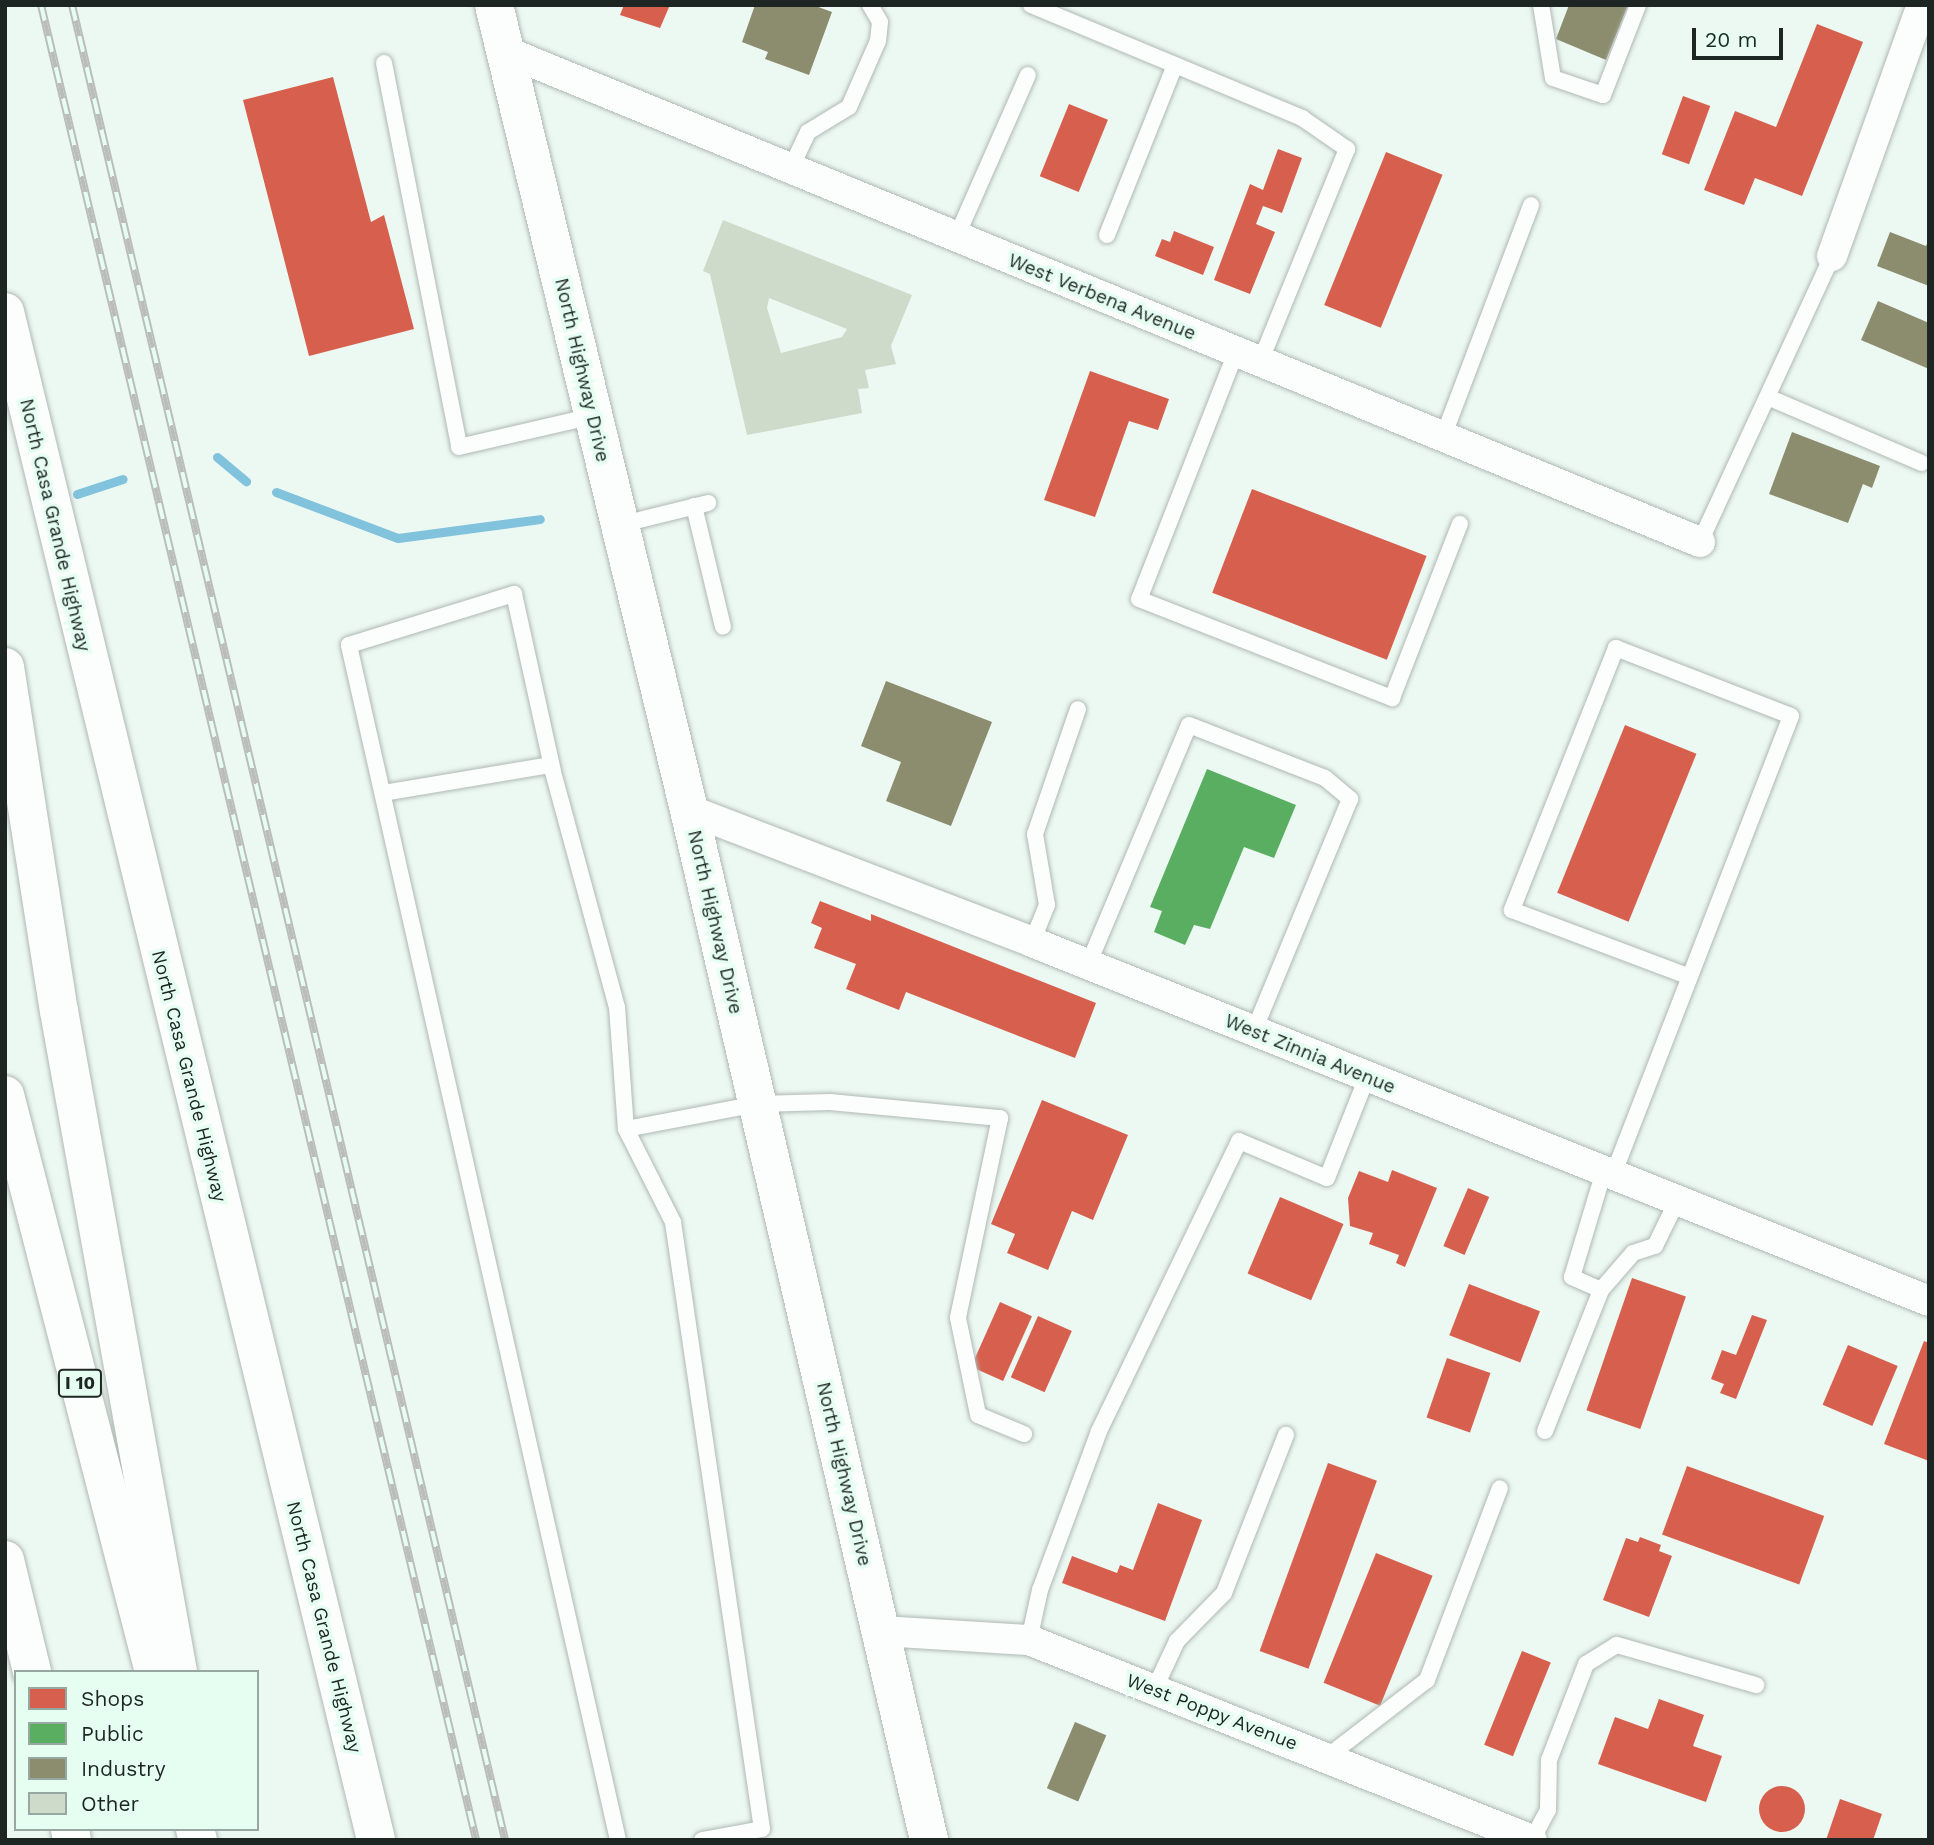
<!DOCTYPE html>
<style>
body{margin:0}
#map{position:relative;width:1934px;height:1845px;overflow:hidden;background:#ecf8f2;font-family:"Work Sans",sans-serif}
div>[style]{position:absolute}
.shops>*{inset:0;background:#d6604d;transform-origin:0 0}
.round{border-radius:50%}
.public>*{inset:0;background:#5aae61}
.industry>*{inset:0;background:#8c8c6e;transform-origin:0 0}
.stream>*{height:9px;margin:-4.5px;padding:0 4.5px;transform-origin:4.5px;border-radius:4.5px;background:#81c2dd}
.building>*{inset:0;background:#cedbcb}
.roads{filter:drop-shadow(0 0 2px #b0b9b4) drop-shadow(0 0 2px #b0b9b4)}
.service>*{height:16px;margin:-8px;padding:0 8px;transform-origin:8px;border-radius:8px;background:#fcfefd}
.minor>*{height:30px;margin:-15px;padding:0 15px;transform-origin:15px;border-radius:15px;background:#fcfefd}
.tertiary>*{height:38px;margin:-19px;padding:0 19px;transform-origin:19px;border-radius:19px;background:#fcfefd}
.secondary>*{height:38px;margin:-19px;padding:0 19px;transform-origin:19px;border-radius:19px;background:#fcfefd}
.motorway>*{height:38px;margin:-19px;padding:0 19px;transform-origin:19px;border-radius:19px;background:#fcfefd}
.rail>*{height:8px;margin-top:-4px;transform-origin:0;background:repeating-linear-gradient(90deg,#e6fef2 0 16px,#babdbc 0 32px);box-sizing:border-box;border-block:2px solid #babdbc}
span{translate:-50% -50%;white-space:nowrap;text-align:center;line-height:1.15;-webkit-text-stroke:7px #e6fef2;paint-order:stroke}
.shield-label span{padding:2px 5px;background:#e6fef2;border:2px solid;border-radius:5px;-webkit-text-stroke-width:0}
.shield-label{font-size:18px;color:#1d2622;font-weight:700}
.street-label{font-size:19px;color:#1d2622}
.frame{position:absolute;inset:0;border:7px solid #1d2622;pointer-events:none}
.legend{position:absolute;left:14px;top:1670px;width:245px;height:161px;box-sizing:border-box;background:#e6fef2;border:2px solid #96a89f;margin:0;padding:9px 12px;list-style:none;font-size:21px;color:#1d2622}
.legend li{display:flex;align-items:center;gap:14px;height:35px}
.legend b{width:35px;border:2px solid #96a89f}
.scale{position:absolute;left:1692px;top:28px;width:91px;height:32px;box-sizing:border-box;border:4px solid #1d2622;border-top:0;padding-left:9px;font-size:21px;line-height:24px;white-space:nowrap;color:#1d2622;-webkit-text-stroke:5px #e6fef2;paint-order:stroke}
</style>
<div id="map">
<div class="shops">
<i style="clip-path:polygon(624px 5px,670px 5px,660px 28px,620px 15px)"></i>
<i style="clip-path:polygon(1817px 24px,1863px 42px,1802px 196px,1755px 178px,1744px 205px,1704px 190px,1735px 111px,1776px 127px)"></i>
<i style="clip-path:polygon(333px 77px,371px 222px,384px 215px,414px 329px,309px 356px,243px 100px)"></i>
<i style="left:1683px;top:96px;width:29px;height:62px;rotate:20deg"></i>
<i style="left:1069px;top:104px;width:42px;height:78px;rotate:22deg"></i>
<i style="clip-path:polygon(1278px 149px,1302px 158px,1282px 213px,1263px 206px,1256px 224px,1275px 232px,1250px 294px,1214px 280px,1250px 184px,1263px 190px)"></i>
<i style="left:1386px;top:152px;width:61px;height:165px;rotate:22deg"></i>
<i style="clip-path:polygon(1174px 231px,1214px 247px,1203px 275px,1155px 256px,1162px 239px,1170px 242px)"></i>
<i style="clip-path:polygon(1090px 371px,1169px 399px,1158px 430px,1129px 421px,1095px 517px,1044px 500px)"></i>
<i style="left:1252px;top:489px;width:187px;height:111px;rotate:21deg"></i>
<i style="left:1625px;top:725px;width:77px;height:181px;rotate:22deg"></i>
<i style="clip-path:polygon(820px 901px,871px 921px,871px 914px,1096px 1003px,1075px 1058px,906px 992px,899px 1010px,846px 989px,856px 964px,814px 948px,822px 928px,811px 923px)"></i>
<i style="clip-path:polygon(1042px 1100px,1128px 1135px,1093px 1220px,1072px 1211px,1048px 1270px,1007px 1253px,1015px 1234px,991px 1224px)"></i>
<i style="clip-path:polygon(1392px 1170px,1437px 1188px,1405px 1267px,1396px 1263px,1399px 1255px,1369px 1244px,1373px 1233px,1350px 1226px,1348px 1198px,1359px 1171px,1388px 1182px)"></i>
<i style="left:1468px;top:1188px;width:23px;height:63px;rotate:23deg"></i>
<i style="left:1280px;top:1197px;width:69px;height:83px;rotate:23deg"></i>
<i style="left:1632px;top:1278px;width:57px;height:140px;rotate:19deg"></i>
<i style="left:1469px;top:1284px;width:76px;height:55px;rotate:21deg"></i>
<i style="left:1000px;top:1302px;width:35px;height:71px;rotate:24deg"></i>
<i style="clip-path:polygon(1752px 1315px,1767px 1320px,1736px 1399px,1720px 1393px,1724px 1384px,1711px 1379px,1722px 1350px,1736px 1355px)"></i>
<i style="left:1038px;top:1316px;width:37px;height:67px;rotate:24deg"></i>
<i style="clip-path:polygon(1924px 1341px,1929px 1343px,1929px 1461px,1884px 1444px)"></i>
<i style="left:1848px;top:1345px;width:54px;height:65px;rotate:23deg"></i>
<i style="left:1447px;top:1358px;width:46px;height:63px;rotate:19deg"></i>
<i style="left:1328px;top:1463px;width:52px;height:200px;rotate:20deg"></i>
<i style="left:1687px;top:1466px;width:146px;height:73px;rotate:20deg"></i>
<i style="clip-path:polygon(1158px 1503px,1202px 1520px,1165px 1621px,1062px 1583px,1072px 1556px,1117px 1573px,1120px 1565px,1133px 1570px)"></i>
<i style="clip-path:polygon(1640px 1537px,1661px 1545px,1659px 1551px,1672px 1556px,1649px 1617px,1603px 1600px,1626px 1538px,1638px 1542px)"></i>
<i style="left:1376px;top:1553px;width:61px;height:140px;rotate:22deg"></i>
<i style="left:1522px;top:1651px;width:31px;height:101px;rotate:22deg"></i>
<i style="clip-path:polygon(1659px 1699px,1704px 1715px,1693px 1746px,1722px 1756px,1706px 1802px,1598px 1764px,1615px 1717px,1648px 1729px)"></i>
<i class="round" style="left:1759px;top:1786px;width:46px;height:46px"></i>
<i style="clip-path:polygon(1840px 1799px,1882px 1814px,1873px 1840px,1826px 1840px)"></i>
</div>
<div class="public">
<i style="clip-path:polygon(1207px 769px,1296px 805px,1274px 858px,1244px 847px,1210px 929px,1194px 925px,1185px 945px,1154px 932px,1162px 911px,1150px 907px)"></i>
</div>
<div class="industry">
<i style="clip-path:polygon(755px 5px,813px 5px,832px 12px,809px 75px,765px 59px,768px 52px,742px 42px)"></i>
<i style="clip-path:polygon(1569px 5px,1628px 5px,1606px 60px,1556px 39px)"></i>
<i style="clip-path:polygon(1890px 232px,1926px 246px,1929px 240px,1929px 286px,1877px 266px)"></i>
<i style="clip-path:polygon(1878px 301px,1929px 323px,1929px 369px,1861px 340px)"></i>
<i style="clip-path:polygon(1792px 432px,1880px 466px,1872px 488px,1863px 484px,1848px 523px,1769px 494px)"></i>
<i style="clip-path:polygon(886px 681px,992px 722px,951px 826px,886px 801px,901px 762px,861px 746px)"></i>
<i style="left:1075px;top:1722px;width:34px;height:72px;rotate:23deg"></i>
</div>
<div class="stream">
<i style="left:217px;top:457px;width:38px;rotate:40deg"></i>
<i style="left:276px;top:492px;width:130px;rotate:20.7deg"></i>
<i style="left:398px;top:538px;width:143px;rotate:-7.6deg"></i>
<i style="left:77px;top:494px;width:48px;rotate:-18.1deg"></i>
</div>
<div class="building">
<i style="clip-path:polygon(evenodd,723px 220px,912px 295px,891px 346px,896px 364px,865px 370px,869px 388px,858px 389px,862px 413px,747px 435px,710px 274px,703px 271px,723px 220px,769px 298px,847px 329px,842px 337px,781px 353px,767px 308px,769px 298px)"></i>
</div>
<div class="roads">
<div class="service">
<i style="left:1031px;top:5px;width:294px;rotate:22.6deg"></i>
<i style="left:1302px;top:118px;width:55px;rotate:34.6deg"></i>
<i style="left:1347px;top:149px;width:230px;rotate:112.2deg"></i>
<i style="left:1541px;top:5px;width:74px;rotate:80.7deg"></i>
<i style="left:1553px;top:78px;width:53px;rotate:18.8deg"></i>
<i style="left:1603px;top:95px;width:97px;rotate:-68.7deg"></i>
<i style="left:384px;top:63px;width:391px;rotate:78.9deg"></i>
<i style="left:459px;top:447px;width:138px;rotate:-13deg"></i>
<i style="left:790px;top:170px;width:42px;rotate:-64.7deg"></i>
<i style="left:808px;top:132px;width:48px;rotate:-31.4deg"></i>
<i style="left:849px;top:107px;width:72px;rotate:-66.3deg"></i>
<i style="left:878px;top:41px;width:19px;rotate:-84deg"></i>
<i style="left:880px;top:22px;width:20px;rotate:-120deg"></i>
<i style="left:1107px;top:235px;width:183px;rotate:-68.2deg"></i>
<i style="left:956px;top:238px;width:178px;rotate:-66.2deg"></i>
<i style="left:1236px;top:352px;width:265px;rotate:111.4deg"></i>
<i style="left:1139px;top:599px;width:272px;rotate:21.4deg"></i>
<i style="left:1392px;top:698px;width:187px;rotate:-68.7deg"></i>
<i style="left:1770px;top:398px;width:165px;rotate:23.2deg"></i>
<i style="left:1443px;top:437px;width:248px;rotate:-69.2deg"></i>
<i style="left:694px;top:506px;width:124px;rotate:76.5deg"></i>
<i style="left:619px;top:525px;width:92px;rotate:-13.9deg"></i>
<i style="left:1700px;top:542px;width:315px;rotate:-65.2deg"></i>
<i style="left:383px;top:793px;width:170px;rotate:-9.5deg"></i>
<i style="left:1032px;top:942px;width:40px;rotate:-68deg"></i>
<i style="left:1047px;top:905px;width:72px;rotate:-99.6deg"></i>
<i style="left:1035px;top:834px;width:132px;rotate:-71deg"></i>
<i style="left:1088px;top:965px;width:260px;rotate:-67.2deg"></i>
<i style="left:1189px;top:725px;width:146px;rotate:21.3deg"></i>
<i style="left:1325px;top:778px;width:33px;rotate:40deg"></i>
<i style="left:1350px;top:799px;width:251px;rotate:112.5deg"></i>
<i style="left:626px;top:1129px;width:133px;rotate:-10.8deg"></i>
<i style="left:757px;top:1104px;width:73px;rotate:-1.6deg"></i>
<i style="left:830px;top:1102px;width:171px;rotate:5.4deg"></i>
<i style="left:1000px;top:1118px;width:204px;rotate:101.9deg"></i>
<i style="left:958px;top:1318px;width:99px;rotate:78.3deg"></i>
<i style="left:978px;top:1415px;width:50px;rotate:22.4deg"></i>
<i style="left:1613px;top:1175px;width:492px;rotate:-68.8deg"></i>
<i style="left:1791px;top:716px;width:188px;rotate:-158.8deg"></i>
<i style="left:1616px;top:648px;width:282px;rotate:111.7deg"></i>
<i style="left:1512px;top:910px;width:188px;rotate:20.6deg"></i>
<i style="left:1601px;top:1290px;width:32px;rotate:-156deg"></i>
<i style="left:1572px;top:1277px;width:111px;rotate:-73.2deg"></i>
<i style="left:1545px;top:1431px;width:152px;rotate:-68.3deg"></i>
<i style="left:1601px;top:1290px;width:49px;rotate:-49.1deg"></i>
<i style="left:1633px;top:1253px;width:23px;rotate:-18deg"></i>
<i style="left:1655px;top:1246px;width:50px;rotate:-63.9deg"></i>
<i style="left:1029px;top:1640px;width:51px;rotate:-77.6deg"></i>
<i style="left:1040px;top:1590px;width:170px;rotate:-69.6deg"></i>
<i style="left:1099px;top:1431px;width:322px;rotate:-64.2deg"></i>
<i style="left:1239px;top:1141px;width:95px;rotate:22.8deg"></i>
<i style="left:1327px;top:1178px;width:109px;rotate:-68.4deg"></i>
<i style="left:1154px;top:1690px;width:54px;rotate:-64.9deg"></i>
<i style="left:1177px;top:1641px;width:67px;rotate:-45.6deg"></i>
<i style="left:1224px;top:1593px;width:170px;rotate:-68.6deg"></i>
<i style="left:1327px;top:1757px;width:126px;rotate:-37.6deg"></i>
<i style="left:1427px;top:1680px;width:205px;rotate:-69.2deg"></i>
<i style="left:618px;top:1840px;width:1225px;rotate:-102.69deg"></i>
<i style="left:349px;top:645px;width:173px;rotate:-17.2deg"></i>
<i style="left:514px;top:594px;width:182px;rotate:77.6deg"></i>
<i style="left:553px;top:772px;width:244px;rotate:74.8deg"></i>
<i style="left:617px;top:1007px;width:122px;rotate:85.8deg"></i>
<i style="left:626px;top:1129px;width:104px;rotate:63.2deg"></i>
<i style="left:673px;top:1222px;width:613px;rotate:81.66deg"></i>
<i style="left:762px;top:1829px;width:61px;rotate:169.6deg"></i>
<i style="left:1532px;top:1840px;width:34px;rotate:-62deg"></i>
<i style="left:1548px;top:1810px;width:50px;rotate:-88.9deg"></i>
<i style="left:1549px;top:1760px;width:103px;rotate:-68.9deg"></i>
<i style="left:1586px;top:1664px;width:36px;rotate:-32deg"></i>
<i style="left:1617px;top:1645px;width:145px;rotate:16.1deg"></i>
</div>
<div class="minor">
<i style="left:505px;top:51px;width:1292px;rotate:22.34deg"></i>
<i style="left:1832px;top:256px;width:267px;rotate:-70.3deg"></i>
<i style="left:689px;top:810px;width:368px;rotate:21deg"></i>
<i style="left:1032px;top:942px;width:966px;rotate:21.81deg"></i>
<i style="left:881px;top:1631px;width:148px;rotate:3.5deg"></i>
<i style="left:1029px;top:1640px;width:541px;rotate:21.68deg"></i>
</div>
<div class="tertiary">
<i style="left:494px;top:5px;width:828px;rotate:76.38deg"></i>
<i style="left:689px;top:810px;width:1058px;rotate:76.88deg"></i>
</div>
<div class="secondary">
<i style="left:5px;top:312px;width:1572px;rotate:76.35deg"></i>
</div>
<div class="motorway">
<i style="left:5px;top:667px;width:348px;rotate:81.1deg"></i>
<i style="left:59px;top:1011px;width:672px;rotate:79.79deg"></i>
<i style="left:5px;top:1095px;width:596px;rotate:75.52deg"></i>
<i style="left:5px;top:1560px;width:115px;rotate:76.4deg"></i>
<i style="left:70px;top:1829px;width:11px;rotate:80deg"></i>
<i style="left:195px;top:1829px;width:11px;rotate:75deg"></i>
</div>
</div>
<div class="rail">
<i style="left:41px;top:5px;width:1886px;rotate:76.66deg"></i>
<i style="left:72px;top:5px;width:1885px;rotate:76.72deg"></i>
</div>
<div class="shield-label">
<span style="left:80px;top:1383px">I 10</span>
</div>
<div class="street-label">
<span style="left:1102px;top:297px;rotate:22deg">West Verbena Avenue</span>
<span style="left:582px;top:370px;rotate:77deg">North Highway Drive</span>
<span style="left:55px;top:525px;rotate:77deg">North Casa Grande Highway</span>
<span style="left:715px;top:922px;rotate:77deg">North Highway Drive</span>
<span style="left:1310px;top:1054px;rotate:22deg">West Zinnia Avenue</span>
<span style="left:189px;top:1076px;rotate:76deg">North Casa Grande Highway</span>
<span style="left:844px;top:1474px;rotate:77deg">North Highway Drive</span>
<span style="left:324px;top:1627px;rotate:76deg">North Casa Grande Highway</span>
<span style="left:1212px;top:1712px;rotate:21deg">West Poppy Avenue</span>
</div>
<div class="frame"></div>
<ul class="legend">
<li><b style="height:19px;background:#d6604d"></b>Shops</li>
<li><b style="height:19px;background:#5aae61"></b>Public</li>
<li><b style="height:19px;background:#8c8c6e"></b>Industry</li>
<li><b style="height:19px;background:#cedbcb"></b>Other</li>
</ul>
<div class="scale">20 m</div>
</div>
